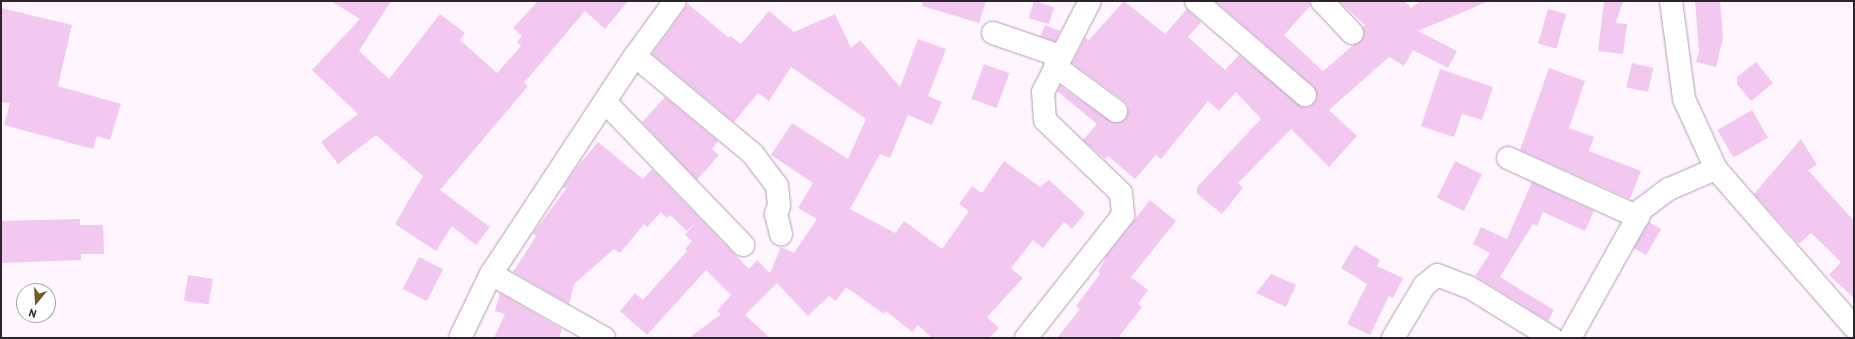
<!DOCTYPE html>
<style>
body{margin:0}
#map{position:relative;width:1855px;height:339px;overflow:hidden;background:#fff5fe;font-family:"PT Sans",sans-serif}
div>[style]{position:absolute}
.building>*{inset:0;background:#f2c8f1;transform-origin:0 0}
.roads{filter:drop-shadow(0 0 1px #b19cb1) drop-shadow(0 0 1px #b19cb1)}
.minor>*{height:22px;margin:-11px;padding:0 11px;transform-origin:11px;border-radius:11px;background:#fff}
span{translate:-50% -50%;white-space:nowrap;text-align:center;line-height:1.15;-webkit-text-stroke:3.5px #fff;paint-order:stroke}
.frame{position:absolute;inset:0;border:2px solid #2c242c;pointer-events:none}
.north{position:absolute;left:16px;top:283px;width:40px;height:40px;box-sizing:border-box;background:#fff;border:1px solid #aba7ab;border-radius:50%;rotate:198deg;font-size:11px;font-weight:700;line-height:16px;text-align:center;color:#2c242c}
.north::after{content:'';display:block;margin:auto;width:14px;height:18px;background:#735a2b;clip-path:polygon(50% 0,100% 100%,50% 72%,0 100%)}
</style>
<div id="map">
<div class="building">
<i style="clip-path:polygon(331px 1px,391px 1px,359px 51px,389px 79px,440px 14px,465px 33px,460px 40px,497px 73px,521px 46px,517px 42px,522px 36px,513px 28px,538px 1px,628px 1px,605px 29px,585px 11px,524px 83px,528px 86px,440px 190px,490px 227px,476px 245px,452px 226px,436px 251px,395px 224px,423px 176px,376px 135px,338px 164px,321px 142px,358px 114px,312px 70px,360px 19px)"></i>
<i style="clip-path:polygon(923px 1px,986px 1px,979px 23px,922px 6px)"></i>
<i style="left:1034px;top:1px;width:21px;height:18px;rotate:17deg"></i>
<i style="clip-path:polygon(1124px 1px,1165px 34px,1187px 9px,1201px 22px,1188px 37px,1225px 70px,1239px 55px,1303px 107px,1309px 107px,1317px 98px,1313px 86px,1215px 1px,1310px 1px,1311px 5px,1284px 35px,1323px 71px,1364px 36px,1363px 27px,1365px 25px,1339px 1px,1405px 1px,1411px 8px,1420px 1px,1489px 1px,1418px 31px,1457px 51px,1448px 68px,1413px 50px,1404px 66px,1389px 57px,1329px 110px,1357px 136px,1329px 167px,1291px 129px,1238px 183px,1243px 188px,1222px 214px,1197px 194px,1197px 187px,1261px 119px,1236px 92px,1219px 111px,1208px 101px,1161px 159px,1156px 155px,1135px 179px,1108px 156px,1105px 159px,1083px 140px,1097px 124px,1057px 91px,1060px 86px,1114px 123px,1126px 118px,1128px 106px,1124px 101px,1072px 63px,1085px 38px,1089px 40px)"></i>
<i style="clip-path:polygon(1604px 1px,1623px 1px,1616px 23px,1627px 24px,1623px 54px,1598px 51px)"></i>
<i style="clip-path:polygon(1695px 1px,1720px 1px,1723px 38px,1716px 67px,1696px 62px,1699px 52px)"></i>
<i style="clip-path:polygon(688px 4px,729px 38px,730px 36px,741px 44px,769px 11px,794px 32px,835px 14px,851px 48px,860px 40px,900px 87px,918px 39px,946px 49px,928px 96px,942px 102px,932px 125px,908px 115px,890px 158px,880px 154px,850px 209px,895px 233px,904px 221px,942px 249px,969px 211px,959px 204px,972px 186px,982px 193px,1004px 161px,1040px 187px,1049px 180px,1085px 213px,1072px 229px,1064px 222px,1043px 248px,1033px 240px,1011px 268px,1023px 278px,987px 317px,999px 328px,989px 338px,932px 338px,918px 325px,912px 332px,886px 311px,884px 314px,846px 287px,836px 301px,829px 296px,808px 316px,777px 283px,745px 315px,770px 338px,689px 338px,721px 314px,717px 311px,731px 295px,706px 270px,647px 335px,620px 311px,635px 293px,643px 300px,687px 251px,685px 249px,692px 241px,685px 235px,695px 223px,687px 231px,670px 215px,667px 218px,661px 212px,647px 227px,644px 224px,620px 253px,614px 249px,574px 284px,569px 304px,513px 272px,536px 236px,533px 233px,566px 189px,563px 187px,577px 167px,598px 142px,643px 179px,652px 169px,749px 269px,757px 260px,770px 273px,781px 247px,794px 253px,817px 219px,798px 208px,813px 183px,771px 155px,792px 123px,848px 159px,866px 119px,791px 67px,769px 101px,758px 93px,734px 122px,652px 54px)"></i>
<i style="clip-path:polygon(1px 8px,72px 25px,58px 86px,121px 104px,110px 140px,97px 136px,93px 149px,4px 125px,10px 103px,1px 102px)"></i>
<i style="left:1548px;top:9px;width:19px;height:36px;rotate:16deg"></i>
<i style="left:1045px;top:25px;width:16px;height:12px;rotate:22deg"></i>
<i style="clip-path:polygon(1756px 62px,1773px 83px,1751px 101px,1737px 84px,1737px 77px)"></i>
<i style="left:1632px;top:63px;width:22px;height:25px;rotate:13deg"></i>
<i style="left:984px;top:64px;width:27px;height:37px;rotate:20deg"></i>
<i style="clip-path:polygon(1549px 68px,1585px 81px,1569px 128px,1594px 137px,1589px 151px,1641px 171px,1630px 199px,1520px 150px)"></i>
<i style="clip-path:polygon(1440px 69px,1493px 87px,1482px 120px,1462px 114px,1454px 137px,1421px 126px)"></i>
<i style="clip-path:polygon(665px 97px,718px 141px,712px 149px,719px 155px,697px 180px,642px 122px)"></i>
<i style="left:1752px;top:110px;width:32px;height:40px;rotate:60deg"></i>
<i style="clip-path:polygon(1801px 139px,1817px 165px,1808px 170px,1854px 221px,1854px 298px,1829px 275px,1841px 262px,1811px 233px,1799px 244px,1754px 194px)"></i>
<i style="left:1455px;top:161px;width:30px;height:41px;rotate:26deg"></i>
<i style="clip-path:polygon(1532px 182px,1594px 211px,1585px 231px,1543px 212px,1537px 226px,1533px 224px,1500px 277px,1554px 310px,1548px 321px,1475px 276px,1490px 253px,1473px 244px,1481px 227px,1507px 239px)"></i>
<i style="clip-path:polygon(1150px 200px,1176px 221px,1131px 277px,1148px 290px,1138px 304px,1142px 307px,1118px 338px,1057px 338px,1080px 309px,1076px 306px,1100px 274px,1098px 272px,1107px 255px)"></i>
<i style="clip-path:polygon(80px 219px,80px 225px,103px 225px,104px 254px,81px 254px,81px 260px,1px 263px,1px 221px)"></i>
<i style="left:1649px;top:222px;width:14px;height:30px;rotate:30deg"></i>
<i style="clip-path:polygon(1355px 245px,1380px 260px,1377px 266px,1403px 278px,1393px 298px,1389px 296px,1370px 335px,1347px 324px,1367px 284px,1341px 268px)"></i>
<i style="left:419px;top:257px;width:27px;height:36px;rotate:27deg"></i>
<i style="clip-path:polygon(1271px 274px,1296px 285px,1286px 307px,1256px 293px)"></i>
<i style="left:188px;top:275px;width:25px;height:26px;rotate:9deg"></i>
<i style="clip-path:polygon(500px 293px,562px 329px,559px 338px,494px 338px,505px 314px,495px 311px)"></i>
</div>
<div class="roads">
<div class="minor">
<i style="left:1196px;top:1px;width:144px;rotate:40.8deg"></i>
<i style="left:1322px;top:1px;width:44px;rotate:46.8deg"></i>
<i style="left:1671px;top:1px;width:99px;rotate:82.4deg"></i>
<i style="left:1684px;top:99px;width:77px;rotate:65.4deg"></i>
<i style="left:1716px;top:169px;width:210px;rotate:48.9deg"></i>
<i style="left:993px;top:33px;width:71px;rotate:18.9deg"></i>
<i style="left:635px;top:56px;width:152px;rotate:39.7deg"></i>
<i style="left:752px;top:153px;width:41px;rotate:52.9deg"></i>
<i style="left:777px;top:186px;width:20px;rotate:84deg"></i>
<i style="left:779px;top:206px;width:9px;rotate:111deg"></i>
<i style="left:776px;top:214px;width:21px;rotate:76deg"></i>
<i style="left:1055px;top:66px;width:76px;rotate:36.4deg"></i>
<i style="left:605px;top:102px;width:199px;rotate:46deg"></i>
<i style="left:1508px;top:158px;width:143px;rotate:24.4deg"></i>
<i style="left:491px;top:274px;width:130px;rotate:29.5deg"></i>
<i style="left:460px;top:338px;width:71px;rotate:-64.2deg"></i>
<i style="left:491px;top:274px;width:261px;rotate:-56.6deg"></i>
<i style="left:635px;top:56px;width:68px;rotate:-54deg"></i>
<i style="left:1026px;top:338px;width:157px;rotate:-51.7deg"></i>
<i style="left:1123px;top:215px;width:22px;rotate:-95deg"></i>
<i style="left:1121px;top:193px;width:105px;rotate:-136.2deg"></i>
<i style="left:1045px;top:120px;width:28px;rotate:-94deg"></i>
<i style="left:1043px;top:92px;width:102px;rotate:-62.7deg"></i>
<i style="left:1393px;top:338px;width:61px;rotate:-59.2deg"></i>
<i style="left:1424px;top:286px;width:17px;rotate:-40deg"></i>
<i style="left:1437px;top:275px;width:34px;rotate:21deg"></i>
<i style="left:1469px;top:287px;width:97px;rotate:31.6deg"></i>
<i style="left:1570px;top:338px;width:148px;rotate:-60.8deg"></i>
<i style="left:1642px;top:209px;width:34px;rotate:-37deg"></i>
<i style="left:1669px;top:189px;width:51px;rotate:-23.1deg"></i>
</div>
</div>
<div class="frame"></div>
<div class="north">N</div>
</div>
